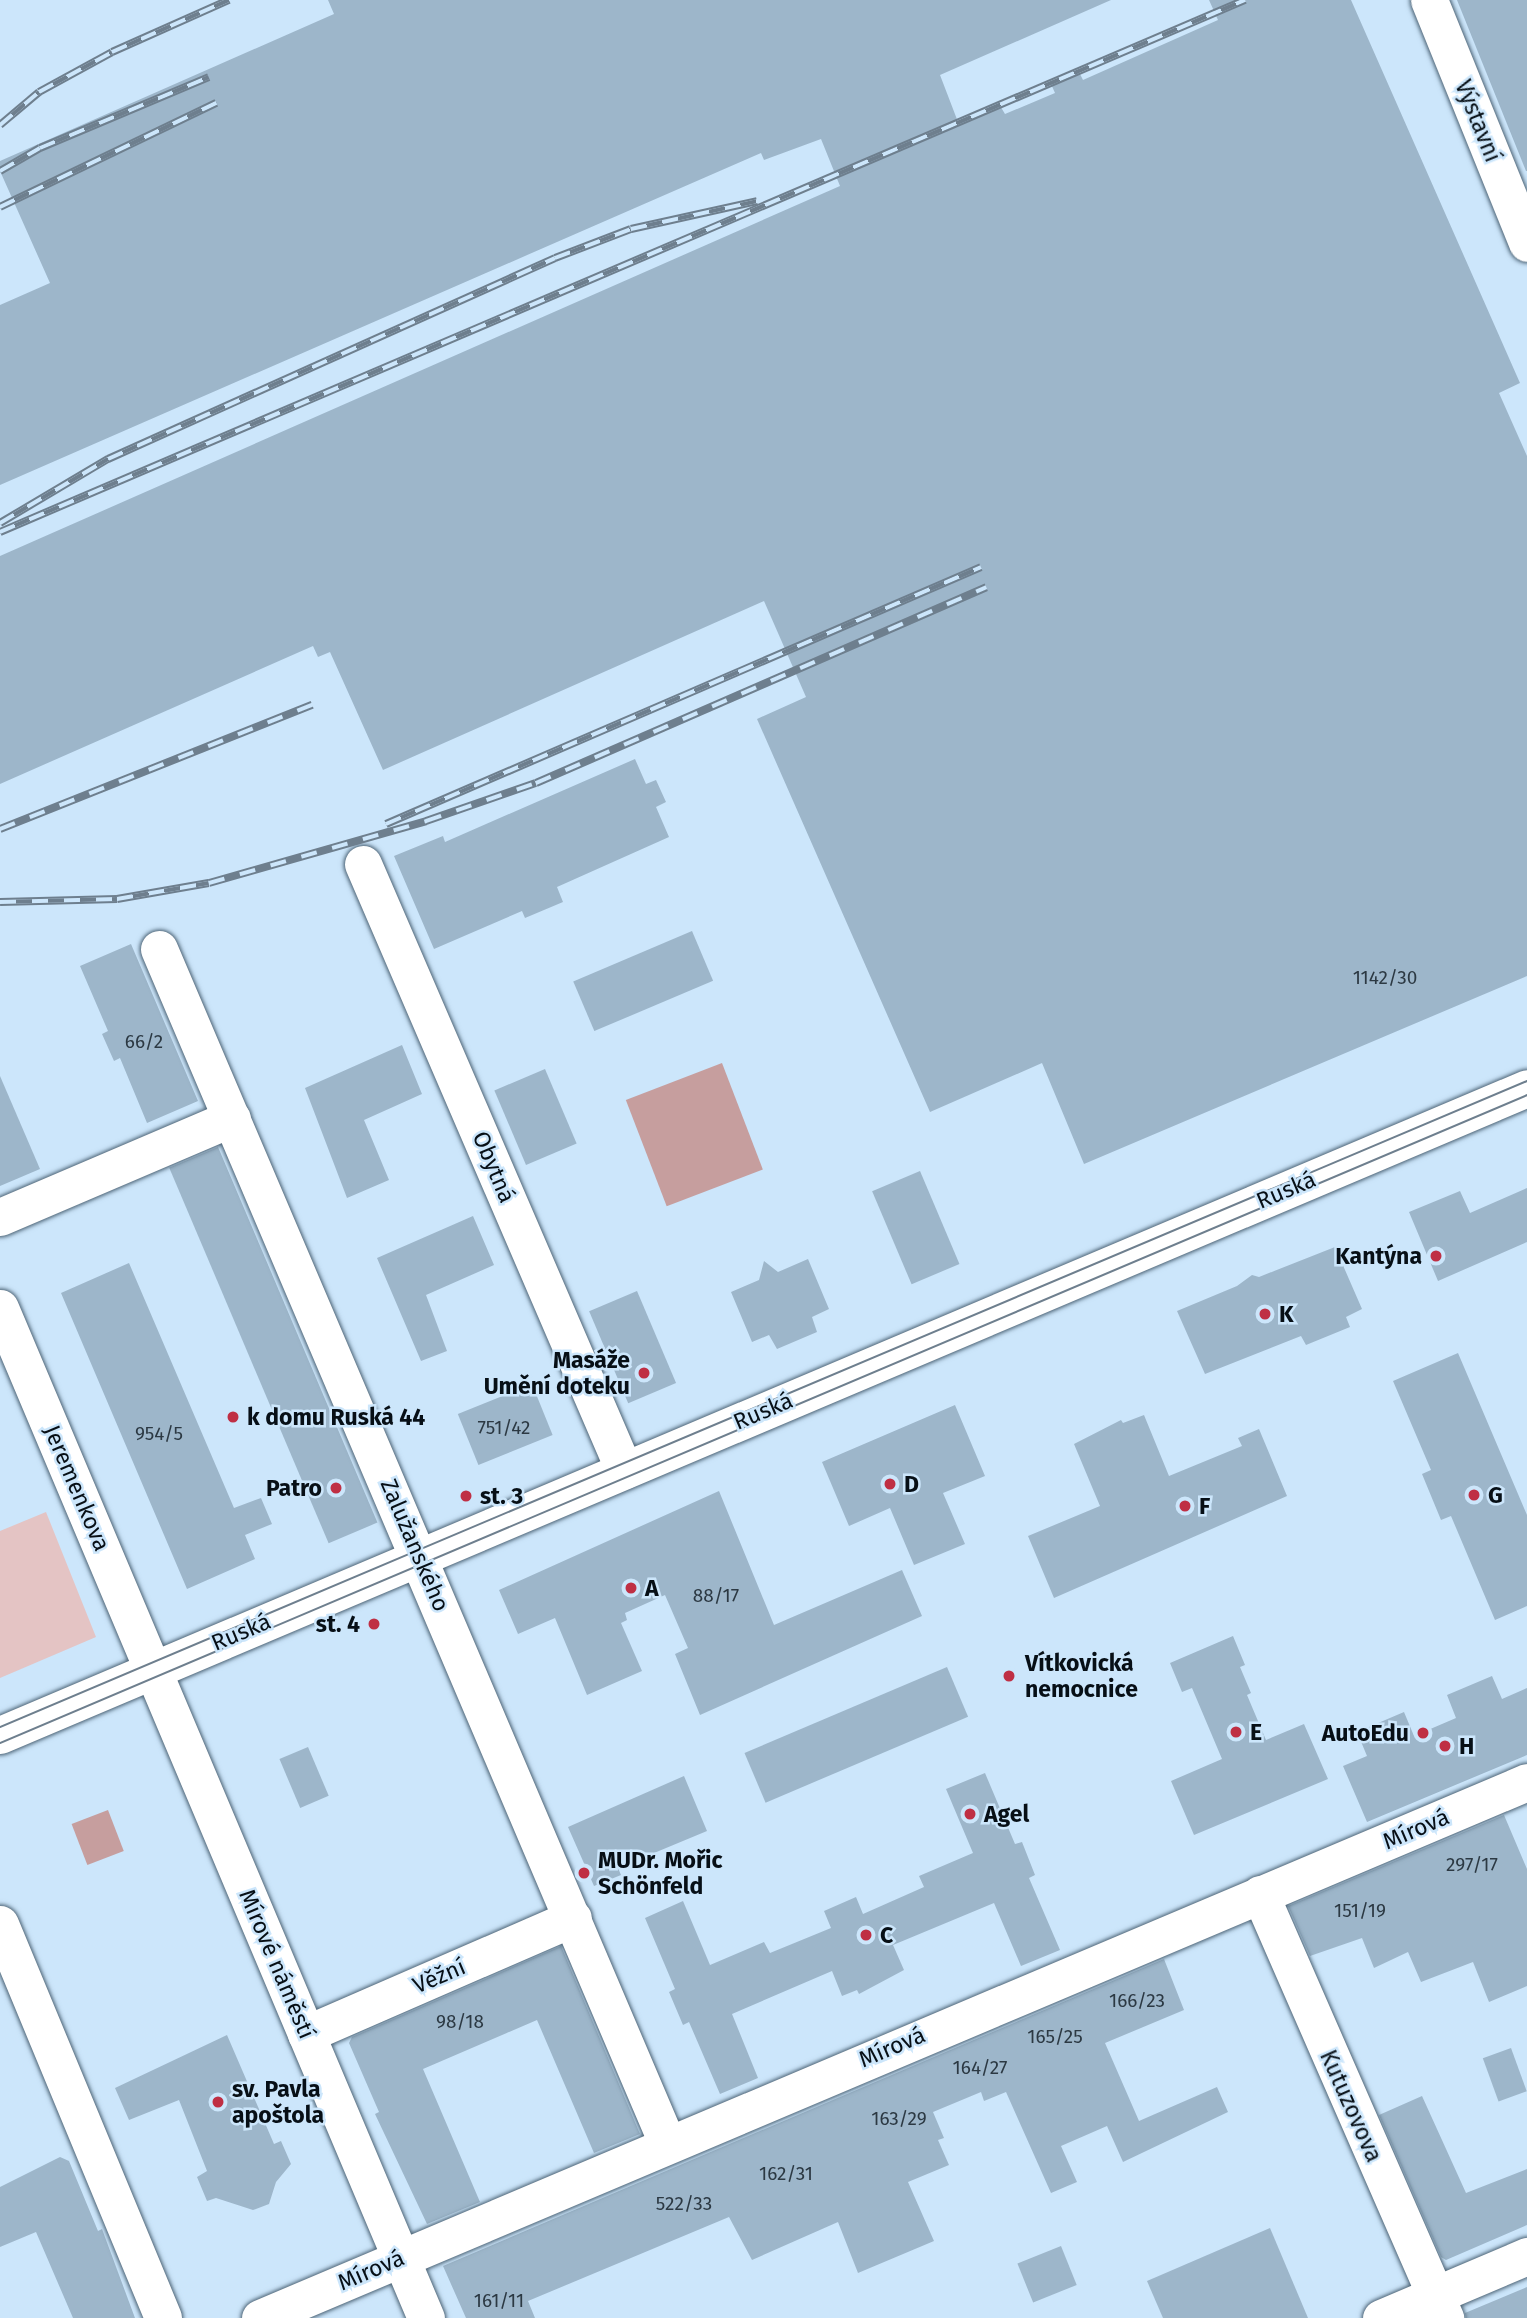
<!DOCTYPE html>
<meta charset="utf-8">
<style>
body{margin:0}
#map{position:relative;width:1527px;height:2318px;overflow:hidden;background:#cce6fb;font-family:"Fira Sans",sans-serif}
div>[style]{position:absolute}
.green>*{inset:0;background:#e4c4c4}
.water>*{inset:0;background:#c69e9e;transform-origin:0 0}
.building>*{inset:0;background:#9db6ca;transform-origin:0 0}
.roads{filter:drop-shadow(0 0 2px #4d6476) drop-shadow(0 0 2px #4d6476)}
.minor>*{height:37px;margin:-18.5px;padding:0 18.5px;transform-origin:18.5px;border-radius:18.5px;background:#fff}
.tram>*{height:2px;margin:-1px;padding:0 1px;transform-origin:1px;border-radius:1px;background:#6e7f8e}
.rail>*{height:8px;margin-top:-4px;transform-origin:0;background:repeating-linear-gradient(90deg,#cce6fb 0 16px,#6e7f8e 0 32px);box-sizing:border-box;border-block:2px solid #6e7f8e}
.dots>*{width:19px;height:19px;translate:-50% -50%;box-sizing:border-box;border:4px solid #cce6fb;border-radius:50%}
span{translate:-50% -50%;white-space:nowrap;text-align:center;line-height:1.15;-webkit-text-stroke:5px #cce6fb;paint-order:stroke}
.number-label{font-size:19px;color:#2c3943}
.number-label span{-webkit-text-stroke-width:0}
.street-label{font-size:23px;color:#070f16}
.poi-label{font-size:23px;color:#070f16;font-weight:700}
.right{translate:-100% -50%;text-align:right}
.left{translate:0 -50%;text-align:left}
</style>
<div id="map">
<div class="green">
<i style="clip-path:polygon(46px 1512px,96px 1637px,0 1678px,0 1531px)"></i>
</div>
<div class="water">
<i style="left:722px;top:1063px;width:114px;height:103px;rotate:69deg"></i>
<i style="left:108px;top:1810px;width:44px;height:39px;rotate:69deg"></i>
</div>
<div class="building">
<i style="clip-path:polygon(328px 0,1111px 0,940px 75px,958px 122px,999px 104px,1005px 114px,1055px 93px,1051px 84px,1079px 72px,1083px 80px,1218px 20px,1209px 0,1351px 0,1520px 383px,1499px 393px,1527px 456px,1527px 976px,1084px 1164px,1042px 1063px,930px 1112px,757px 719px,806px 697px,764px 601px,383px 770px,330px 652px,318px 657px,313px 646px,0 784px,0 556px,840px 186px,821px 139px,764px 160px,761px 153px,0 485px,0 305px,50px 283px,0 171px,0 161px,334px 14px)"></i>
<i style="clip-path:polygon(1457px 0,1527px 0,1527px 171px,1526px 171px)"></i>
<i style="clip-path:polygon(635px 759px,646px 784px,656px 780px,666px 802px,656px 807px,669px 837px,557px 887px,563px 902px,525px 918px,522px 911px,434px 949px,394px 856px,443px 836px,445px 842px)"></i>
<i style="left:692px;top:931px;width:54px;height:129px;rotate:67deg"></i>
<i style="clip-path:polygon(131px 944px,198px 1101px,147px 1123px,120px 1058px,114px 1061px,102px 1034px,108px 1031px,80px 966px)"></i>
<i style="clip-path:polygon(402px 1045px,422px 1094px,364px 1120px,389px 1180px,347px 1198px,305px 1088px)"></i>
<i style="left:545px;top:1069px;width:81px;height:55px;rotate:67deg"></i>
<i style="clip-path:polygon(0 1076px,40px 1169px,0 1186px)"></i>
<i style="left:218px;top:1147px;width:408px;height:53px;rotate:67deg"></i>
<i style="left:920px;top:1171px;width:101px;height:52px;rotate:67deg"></i>
<i style="clip-path:polygon(1527px 1188px,1527px 1242px,1438px 1281px,1409px 1212px,1460px 1191px,1470px 1213px)"></i>
<i style="clip-path:polygon(473px 1216px,494px 1265px,426px 1295px,447px 1351px,421px 1361px,377px 1258px)"></i>
<i style="clip-path:polygon(1335px 1247px,1362px 1309px,1346px 1317px,1350px 1327px,1306px 1345px,1301px 1336px,1205px 1374px,1177px 1311px,1237px 1286px,1252px 1275px,1259px 1277px)"></i>
<i style="clip-path:polygon(808px 1259px,829px 1309px,812px 1317px,817px 1332px,777px 1349px,769px 1335px,752px 1342px,731px 1292px,759px 1280px,764px 1261px,778px 1272px)"></i>
<i style="clip-path:polygon(129px 1263px,234px 1508px,261px 1498px,272px 1524px,245px 1535px,255px 1559px,187px 1589px,61px 1293px)"></i>
<i style="left:637px;top:1291px;width:100px;height:52px;rotate:67deg"></i>
<i style="clip-path:polygon(1458px 1353px,1527px 1515px,1527px 1606px,1495px 1620px,1451px 1516px,1441px 1520px,1422px 1474px,1431px 1470px,1393px 1381px)"></i>
<i style="left:532px;top:1384px;width:55px;height:80px;rotate:68deg"></i>
<i style="clip-path:polygon(955px 1405px,985px 1476px,943px 1493px,965px 1544px,914px 1565px,890px 1508px,849px 1526px,822px 1462px)"></i>
<i style="clip-path:polygon(1144px 1415px,1169px 1476px,1242px 1446px,1238px 1438px,1259px 1429px,1287px 1496px,1054px 1598px,1028px 1536px,1100px 1506px,1074px 1444px,1121px 1420px,1123px 1423px)"></i>
<i style="clip-path:polygon(719px 1491px,774px 1625px,902px 1570px,922px 1616px,700px 1715px,675px 1654px,688px 1648px,665px 1595px,625px 1613px,627px 1620px,621px 1623px,642px 1671px,587px 1695px,555px 1618px,518px 1634px,499px 1590px)"></i>
<i style="clip-path:polygon(1233px 1636px,1245px 1665px,1240px 1667px,1251px 1693px,1247px 1695px,1266px 1740px,1304px 1724px,1328px 1779px,1194px 1835px,1171px 1781px,1222px 1759px,1192px 1688px,1182px 1692px,1170px 1663px)"></i>
<i style="left:947px;top:1667px;width:54px;height:220px;rotate:67deg"></i>
<i style="clip-path:polygon(1492px 1676px,1502px 1699px,1527px 1688px,1527px 1755px,1367px 1822px,1343px 1766px,1367px 1756px,1357px 1732px,1404px 1712px,1414px 1736px,1456px 1718px,1447px 1695px)"></i>
<i style="left:308px;top:1747px;width:53px;height:31px;rotate:67deg"></i>
<i style="clip-path:polygon(985px 1773px,1015px 1844px,1022px 1842px,1035px 1875px,1029px 1878px,1060px 1950px,1021px 1966px,994px 1903px,893px 1945px,904px 1970px,859px 1994px,857px 1990px,842px 1996px,832px 1971px,732px 2014px,758px 2078px,720px 2094px,689px 2022px,683px 2025px,669px 1992px,675px 1989px,645px 1918px,683px 1901px,710px 1965px,764px 1942px,770px 1953px,831px 1928px,824px 1911px,856px 1897px,863px 1914px,924px 1887px,919px 1876px,973px 1853px,946px 1789px)"></i>
<i style="clip-path:polygon(684px 1776px,707px 1831px,618px 1868px,621px 1875px,594px 1886px,568px 1827px)"></i>
<i style="clip-path:polygon(1504px 1815px,1527px 1869px,1527px 1986px,1489px 2002px,1473px 1962px,1421px 1982px,1408px 1952px,1374px 1968px,1362px 1938px,1310px 1956px,1288px 1906px)"></i>
<i style="clip-path:polygon(561px 1946px,640px 2134px,594px 2153px,537px 2020px,423px 2069px,480px 2202px,427px 2224px,375px 2114px,379px 2112px,349px 2043px,352px 2037px)"></i>
<i style="clip-path:polygon(1164px 1959px,1184px 2010px,1105px 2043px,1139px 2121px,1217px 2087px,1228px 2112px,1123px 2162px,1107px 2126px,1061px 2146px,1077px 2182px,1051px 2193px,1006px 2092px,984px 2101px,981px 2092px,933px 2112px,944px 2138px,938px 2140px,949px 2165px,908px 2182px,934px 2241px,858px 2273px,838px 2222px,752px 2260px,729px 2217px,528px 2301px,535px 2318px,466px 2318px,443px 2266px)"></i>
<i style="clip-path:polygon(227px 2035px,274px 2144px,281px 2141px,291px 2164px,276px 2182px,269px 2204px,253px 2210px,216px 2198px,207px 2201px,197px 2177px,207px 2171px,179px 2100px,129px 2120px,115px 2088px)"></i>
<i style="left:1511px;top:2048px;width:46px;height:30px;rotate:70deg"></i>
<i style="clip-path:polygon(1422px 2096px,1466px 2193px,1527px 2169px,1527px 2225px,1446px 2260px,1441px 2257px,1379px 2115px)"></i>
<i style="clip-path:polygon(60px 2157px,69px 2161px,98px 2231px,102px 2229px,135px 2318px,73px 2318px,36px 2232px,0 2247px,0 2187px)"></i>
<i style="clip-path:polygon(1270px 2228px,1308px 2318px,1163px 2318px,1147px 2281px)"></i>
<i style="left:1061px;top:2246px;width:42px;height:47px;rotate:68deg"></i>
<i style="clip-path:polygon(1527px 2287px,1527px 2318px,1466px 2318px,1465px 2313px)"></i>
</div>
<div class="roads">
<div class="minor">
<i style="left:1429px;top:0;width:262px;rotate:68deg"></i>
<i style="left:363px;top:864px;width:660px;rotate:66.7deg"></i>
<i style="left:159px;top:949px;width:1298px;rotate:66.95deg"></i>
<i style="left:0;top:1217px;width:252px;rotate:-23.1deg"></i>
<i style="left:0;top:1308px;width:1096px;rotate:67.13deg"></i>
<i style="left:0;top:1735px;width:1658px;rotate:-22.96deg"></i>
<i style="left:1260px;top:1894px;width:463px;rotate:66.4deg"></i>
<i style="left:0;top:1924px;width:426px;rotate:67.5deg"></i>
<i style="left:306px;top:2034px;width:291px;rotate:-23.5deg"></i>
<i style="left:260px;top:2318px;width:1376px;rotate:-22.93deg"></i>
<i style="left:1381px;top:2318px;width:159px;rotate:-23deg"></i>
</div>
</div>
<div class="tram">
<i style="left:0;top:1727px;width:1658px;rotate:-22.93deg"></i>
<i style="left:0;top:1743px;width:1659px;rotate:-22.99deg"></i>
</div>
<div class="rail">
<i style="left:0;top:125px;width:51px;rotate:-40.2deg"></i>
<i style="left:39px;top:92px;width:83px;rotate:-28.7deg"></i>
<i style="left:112px;top:52px;width:128px;rotate:-24deg"></i>
<i style="left:0;top:171px;width:46px;rotate:-29.9deg"></i>
<i style="left:40px;top:148px;width:183px;rotate:-22.8deg"></i>
<i style="left:0;top:207px;width:240px;rotate:-25.7deg"></i>
<i style="left:0;top:523px;width:126px;rotate:-30.7deg"></i>
<i style="left:108px;top:459px;width:490px;rotate:-24.2deg"></i>
<i style="left:555px;top:258px;width:81px;rotate:-20.9deg"></i>
<i style="left:631px;top:229px;width:129px;rotate:-12.5deg"></i>
<i style="left:0;top:532px;width:1354px;rotate:-23.14deg"></i>
<i style="left:386px;top:824px;width:648px;rotate:-23.36deg"></i>
<i style="left:0;top:829px;width:336px;rotate:-21.7deg"></i>
<i style="left:0;top:902px;width:117px;rotate:-1.5deg"></i>
<i style="left:117px;top:899px;width:93px;rotate:-9.9deg"></i>
<i style="left:209px;top:883px;width:226px;rotate:-15.9deg"></i>
<i style="left:426px;top:821px;width:116px;rotate:-19.1deg"></i>
<i style="left:536px;top:783px;width:491px;rotate:-23.5deg"></i>
</div>
<div class="dots">
<i style="left:1436px;top:1256px;background:#bf2f44"></i>
<i style="left:1265px;top:1314px;background:#bf2f44"></i>
<i style="left:644px;top:1373px;background:#bf2f44"></i>
<i style="left:233px;top:1417px;background:#bf2f44"></i>
<i style="left:890px;top:1484px;background:#bf2f44"></i>
<i style="left:336px;top:1488px;background:#bf2f44"></i>
<i style="left:1474px;top:1495px;background:#bf2f44"></i>
<i style="left:466px;top:1496px;background:#bf2f44"></i>
<i style="left:1185px;top:1506px;background:#bf2f44"></i>
<i style="left:631px;top:1588px;background:#bf2f44"></i>
<i style="left:374px;top:1624px;background:#bf2f44"></i>
<i style="left:1009px;top:1676px;background:#bf2f44"></i>
<i style="left:1236px;top:1732px;background:#bf2f44"></i>
<i style="left:1423px;top:1733px;background:#bf2f44"></i>
<i style="left:1445px;top:1746px;background:#bf2f44"></i>
<i style="left:970px;top:1814px;background:#bf2f44"></i>
<i style="left:584px;top:1873px;background:#bf2f44"></i>
<i style="left:866px;top:1935px;background:#bf2f44"></i>
<i style="left:218px;top:2102px;background:#bf2f44"></i>
</div>
<div class="number-label">
<span style="left:1385px;top:978px">1142/30</span>
<span style="left:144px;top:1042px">66/2</span>
<span style="left:504px;top:1428px">751/42</span>
<span style="left:159px;top:1434px">954/5</span>
<span style="left:716px;top:1596px">88/17</span>
<span style="left:1472px;top:1865px">297/17</span>
<span style="left:1360px;top:1911px">151/19</span>
<span style="left:1137px;top:2001px">166/23</span>
<span style="left:460px;top:2022px">98/18</span>
<span style="left:1055px;top:2037px">165/25</span>
<span style="left:980px;top:2068px">164/27</span>
<span style="left:899px;top:2119px">163/29</span>
<span style="left:786px;top:2174px">162/31</span>
<span style="left:684px;top:2204px">522/33</span>
<span style="left:499px;top:2301px">161/11</span>
</div>
<div class="street-label">
<span style="left:1478px;top:121px;rotate:68deg">Výstavní</span>
<span style="left:494px;top:1167px;rotate:67deg">Obytná</span>
<span style="left:1286px;top:1190px;rotate:-23deg">Ruská</span>
<span style="left:763px;top:1411px;rotate:-23deg">Ruská</span>
<span style="left:77px;top:1488px;rotate:67deg">Jeremenkova</span>
<span style="left:415px;top:1545px;rotate:67deg">Zalužanského</span>
<span style="left:241px;top:1632px;rotate:-23deg">Ruská</span>
<span style="left:1416px;top:1829px;rotate:-23deg">Mírová</span>
<span style="left:277px;top:1964px;rotate:67deg">Mírové náměstí</span>
<span style="left:439px;top:1976px;rotate:-23deg">Věžní</span>
<span style="left:892px;top:2047px;rotate:-23deg">Mírová</span>
<span style="left:1351px;top:2106px;rotate:66deg">Kutuzovova</span>
<span style="left:371px;top:2270px;rotate:-23deg">Mírová</span>
</div>
<div class="poi-label">
<span class="right" style="left:1422px;top:1256px">Kantýna</span>
<span class="left" style="left:1279px;top:1314px">K</span>
<span class="right" style="left:630px;top:1373px">Masáže<br>Umění doteku</span>
<span class="left" style="left:247px;top:1417px">k domu Ruská 44</span>
<span class="left" style="left:904px;top:1484px">D</span>
<span class="right" style="left:322px;top:1488px">Patro</span>
<span class="left" style="left:1488px;top:1495px">G</span>
<span class="left" style="left:480px;top:1496px">st. 3</span>
<span class="left" style="left:1199px;top:1506px">F</span>
<span class="left" style="left:645px;top:1588px">A</span>
<span class="right" style="left:360px;top:1624px">st. 4</span>
<span class="left" style="left:1025px;top:1676px">Vítkovická<br>nemocnice</span>
<span class="left" style="left:1250px;top:1732px">E</span>
<span class="right" style="left:1409px;top:1733px">AutoEdu</span>
<span class="left" style="left:1459px;top:1746px">H</span>
<span class="left" style="left:984px;top:1814px">Agel</span>
<span class="left" style="left:598px;top:1873px">MUDr. Mořic<br>Schönfeld</span>
<span class="left" style="left:880px;top:1935px">C</span>
<span class="left" style="left:232px;top:2102px">sv. Pavla<br>apoštola</span>
</div>
</div>
